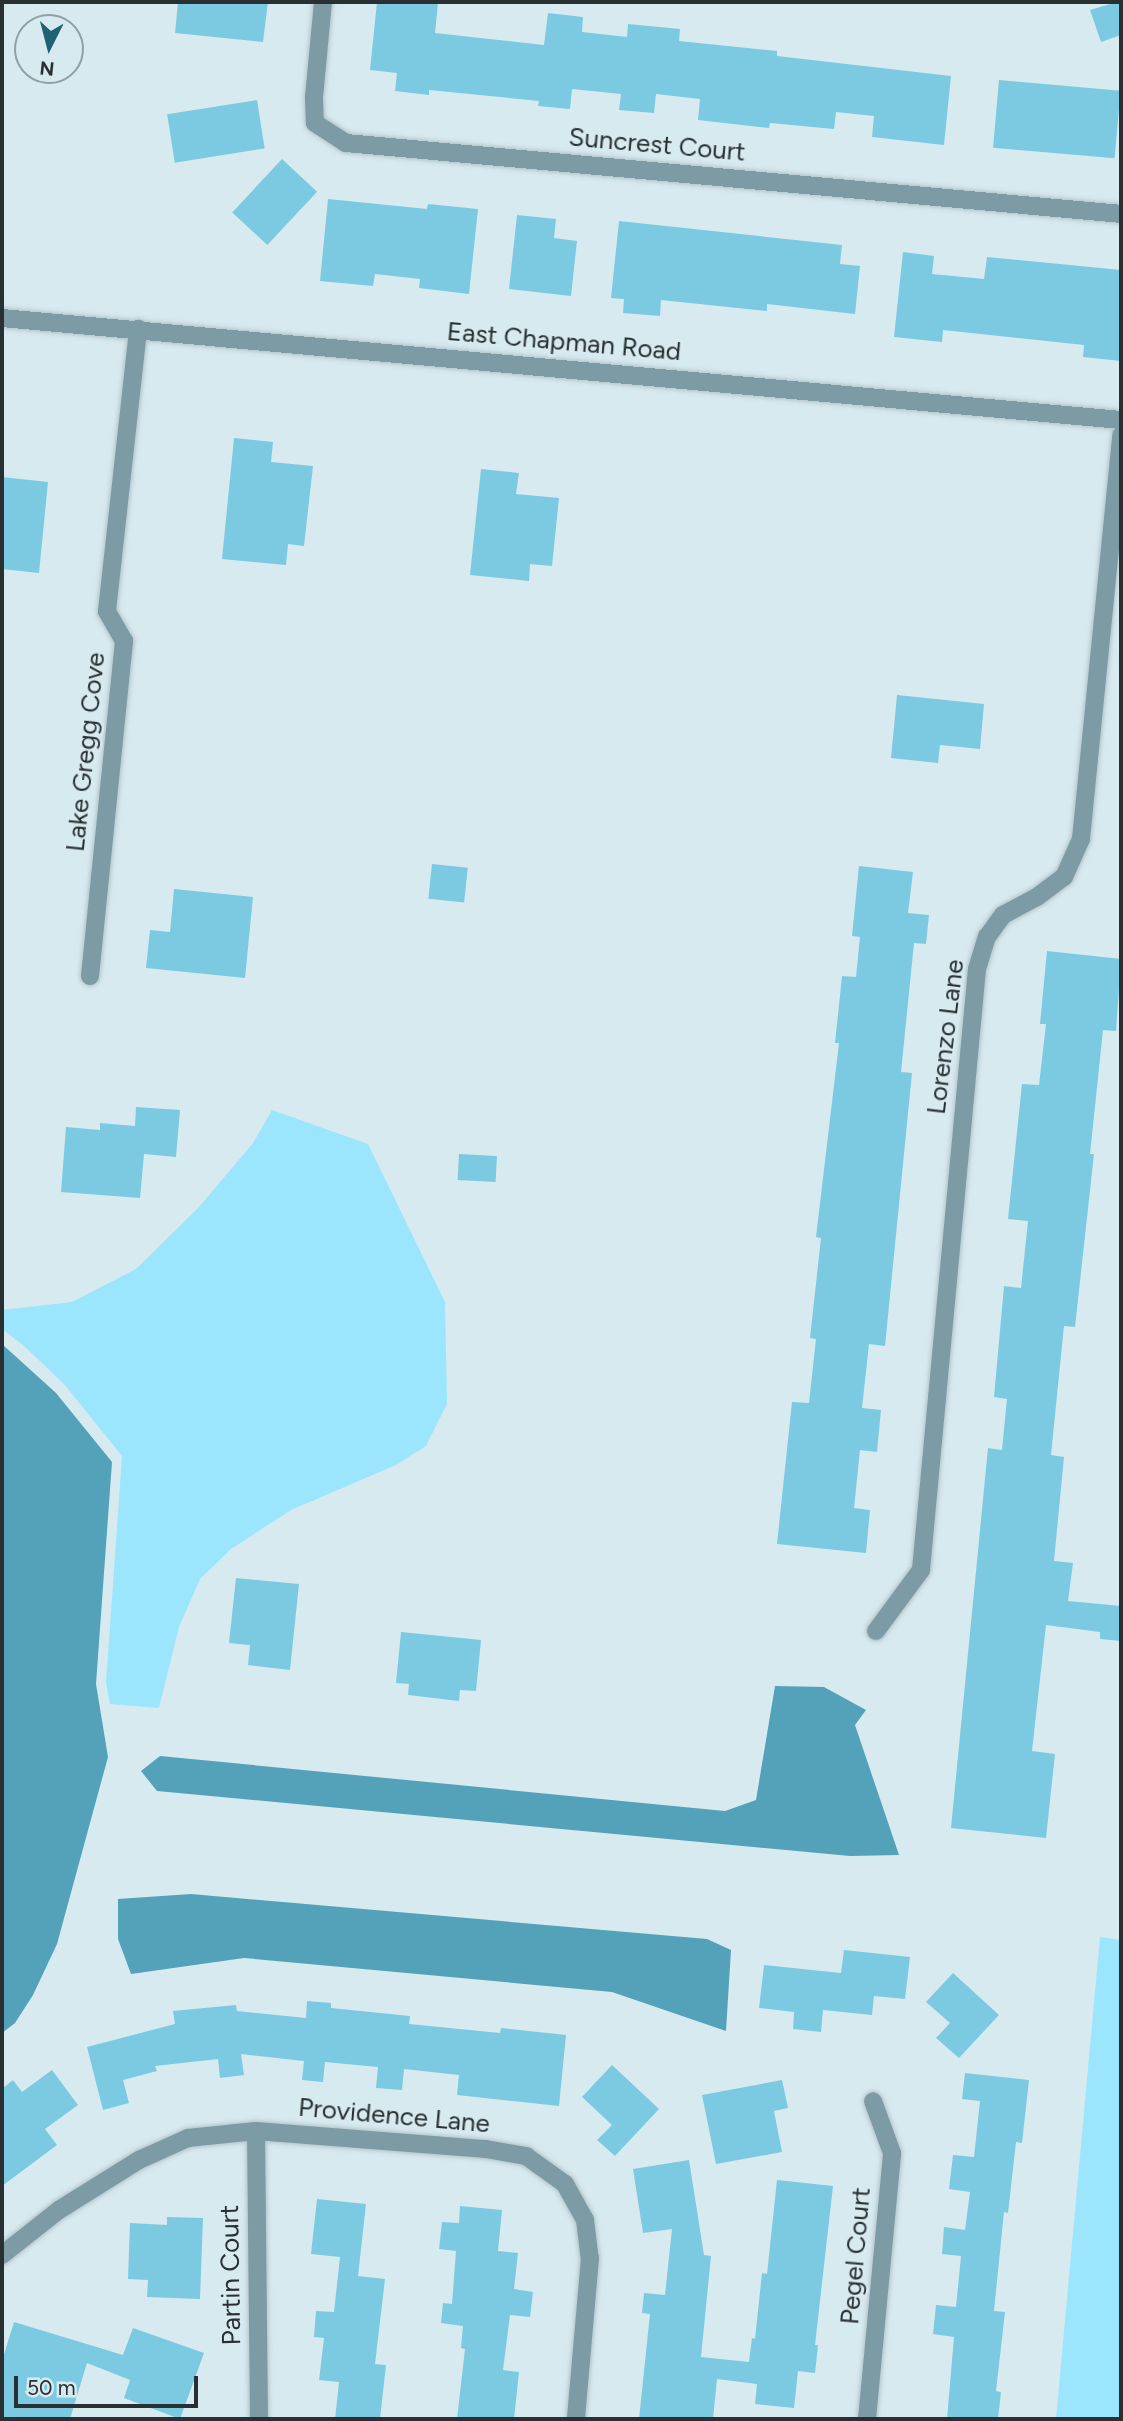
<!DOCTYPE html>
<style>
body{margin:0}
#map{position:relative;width:1123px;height:2421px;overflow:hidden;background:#d7eaf0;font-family:Figtree,sans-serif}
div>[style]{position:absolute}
.green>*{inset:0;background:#9be6fd}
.water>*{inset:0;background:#53a2b9}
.building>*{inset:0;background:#7bcae2;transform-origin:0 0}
.roads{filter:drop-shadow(0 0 2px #b4c5ca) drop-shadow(0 0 2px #b4c5ca)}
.minor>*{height:18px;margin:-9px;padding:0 9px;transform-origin:9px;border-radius:9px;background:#7c9ba5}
span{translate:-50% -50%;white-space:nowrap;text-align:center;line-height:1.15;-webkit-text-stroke:5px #d7eaf0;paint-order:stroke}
.street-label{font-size:26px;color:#293033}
.frame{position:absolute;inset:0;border:4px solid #293033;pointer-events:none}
.north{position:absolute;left:14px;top:14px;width:70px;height:70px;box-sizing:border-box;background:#d7eaf0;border:2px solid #91a0a4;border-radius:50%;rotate:186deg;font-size:19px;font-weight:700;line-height:28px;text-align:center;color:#293033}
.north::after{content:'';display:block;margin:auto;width:24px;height:32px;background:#1e6274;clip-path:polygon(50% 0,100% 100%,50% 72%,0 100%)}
.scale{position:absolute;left:14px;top:2376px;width:184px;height:32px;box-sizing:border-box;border:4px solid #293033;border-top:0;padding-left:9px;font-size:21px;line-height:24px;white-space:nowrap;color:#293033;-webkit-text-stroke:5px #d7eaf0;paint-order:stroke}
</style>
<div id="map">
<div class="green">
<i style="clip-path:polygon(272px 1110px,368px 1144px,445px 1302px,447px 1404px,426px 1446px,396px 1465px,291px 1510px,231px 1549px,200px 1579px,179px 1627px,159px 1708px,110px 1704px,106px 1683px,122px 1456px,64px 1384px,24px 1346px,2px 1329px,2px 1310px,72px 1302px,136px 1269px,199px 1207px,253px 1143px)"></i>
<i style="clip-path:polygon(1100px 1937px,1121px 1940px,1121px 2419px,1056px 2419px)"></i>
</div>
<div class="water">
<i style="clip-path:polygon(2px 1344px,56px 1393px,112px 1462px,96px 1684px,108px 1757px,57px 1944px,33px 1995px,15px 2023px,2px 2033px)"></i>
<i style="clip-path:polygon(775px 1686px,824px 1687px,866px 1710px,855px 1725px,899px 1855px,850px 1856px,157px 1791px,141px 1771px,160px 1756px,725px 1811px,756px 1800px)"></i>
<i style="clip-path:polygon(191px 1894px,707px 1939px,731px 1950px,726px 2031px,612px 1992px,244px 1958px,131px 1974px,118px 1939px,118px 1899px)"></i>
</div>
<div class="building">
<i style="clip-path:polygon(178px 2px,268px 2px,263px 42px,175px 33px)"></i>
<i style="clip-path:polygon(377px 2px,438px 3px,435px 33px,544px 45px,548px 13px,583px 17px,582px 32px,627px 37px,628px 24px,680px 29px,679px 41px,777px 51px,777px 56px,951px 76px,944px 145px,872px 137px,874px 116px,836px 112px,834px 129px,770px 123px,769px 128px,698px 120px,700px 99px,656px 94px,654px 113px,619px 110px,621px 94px,572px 89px,570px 109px,538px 106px,539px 101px,429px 90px,429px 95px,395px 91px,397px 73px,370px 70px)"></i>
<i style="clip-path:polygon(1117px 2px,1121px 2px,1121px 35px,1101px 42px,1090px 10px)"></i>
<i style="left:999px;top:80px;width:122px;height:68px;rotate:5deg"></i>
<i style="left:257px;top:100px;width:49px;height:91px;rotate:81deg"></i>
<i style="left:282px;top:159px;width:48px;height:73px;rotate:43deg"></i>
<i style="clip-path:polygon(328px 199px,427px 209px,428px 204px,478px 209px,469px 294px,419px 288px,420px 279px,375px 274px,373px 286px,320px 281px)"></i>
<i style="clip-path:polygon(517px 215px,556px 219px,554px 238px,577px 241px,571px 296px,509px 289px)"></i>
<i style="clip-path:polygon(619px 221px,842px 245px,840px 264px,860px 266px,855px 314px,767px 304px,767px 311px,661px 300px,660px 316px,623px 313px,624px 299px,611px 298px)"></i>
<i style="clip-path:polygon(903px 252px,934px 256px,932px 274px,984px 279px,987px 257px,1121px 270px,1121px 361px,1083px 357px,1084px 345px,943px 330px,942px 342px,894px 337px)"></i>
<i style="clip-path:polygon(234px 438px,273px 442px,271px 462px,313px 466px,304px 546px,288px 544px,286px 565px,222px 559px)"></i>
<i style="clip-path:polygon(481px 469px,519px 473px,516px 494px,559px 498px,552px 566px,530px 564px,529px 581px,470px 575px)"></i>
<i style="clip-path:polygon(2px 477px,48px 482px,39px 573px,2px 569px)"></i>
<i style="clip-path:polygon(897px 695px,984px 704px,980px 749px,940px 745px,938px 763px,891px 758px)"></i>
<i style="left:432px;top:864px;width:36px;height:35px;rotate:6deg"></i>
<i style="clip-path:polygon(859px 866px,913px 872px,908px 913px,929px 915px,926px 944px,914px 943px,901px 1072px,912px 1073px,885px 1346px,869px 1344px,862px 1408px,881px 1410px,877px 1452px,860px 1450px,854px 1508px,870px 1510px,866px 1553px,777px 1544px,792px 1402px,809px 1403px,816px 1339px,810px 1338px,821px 1238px,816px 1237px,839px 1043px,835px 1043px,842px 976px,856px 977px,860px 937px,852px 936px)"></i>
<i style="clip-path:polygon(174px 889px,253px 897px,245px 978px,146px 968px,150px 930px,170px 932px)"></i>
<i style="clip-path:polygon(1047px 951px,1121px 959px,1116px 1031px,1103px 1030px,1090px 1154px,1094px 1154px,1075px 1327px,1064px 1326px,1051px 1455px,1064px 1457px,1054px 1561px,1073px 1563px,1068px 1601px,1121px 1606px,1121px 1641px,1100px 1639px,1100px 1632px,1046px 1625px,1032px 1751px,1055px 1754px,1046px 1838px,951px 1828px,988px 1448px,1002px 1450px,1007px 1399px,994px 1397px,1004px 1286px,1021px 1288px,1028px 1221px,1008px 1219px,1022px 1084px,1039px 1085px,1046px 1024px,1040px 1024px)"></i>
<i style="clip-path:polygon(136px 1107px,180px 1110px,176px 1157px,144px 1154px,140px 1198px,61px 1192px,66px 1127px,100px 1130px,100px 1123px,135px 1126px)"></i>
<i style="left:459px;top:1154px;width:38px;height:26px;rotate:3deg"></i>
<i style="clip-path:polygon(236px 1578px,299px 1584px,290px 1670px,248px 1665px,250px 1645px,229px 1643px)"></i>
<i style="clip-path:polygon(401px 1632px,481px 1640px,476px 1691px,460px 1690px,459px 1701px,408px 1695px,409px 1684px,396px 1683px)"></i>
<i style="clip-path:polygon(844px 1950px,910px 1957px,905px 1999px,874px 1996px,872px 2015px,823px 2010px,821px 2032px,793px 2029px,794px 2012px,759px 2008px,764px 1965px,841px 1973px)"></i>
<i style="clip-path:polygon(953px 1973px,999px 2015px,959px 2058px,936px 2038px,950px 2023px,926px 2002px)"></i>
<i style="clip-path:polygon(307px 2001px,331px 2003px,331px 2008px,410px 2016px,409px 2024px,500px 2033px,501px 2028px,566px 2035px,559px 2106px,457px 2095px,459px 2075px,404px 2069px,402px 2090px,376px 2088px,378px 2067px,325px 2062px,323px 2082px,302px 2080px,304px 2061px,241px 2054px,244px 2075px,220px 2078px,218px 2059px,155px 2066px,157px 2071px,123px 2080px,129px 2103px,103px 2110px,87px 2047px,175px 2024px,173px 2011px,236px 2005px,237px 2011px,306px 2018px)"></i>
<i style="clip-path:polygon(612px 2065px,659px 2109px,615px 2156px,597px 2140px,612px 2125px,582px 2097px)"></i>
<i style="clip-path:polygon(52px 2070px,78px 2105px,45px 2129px,57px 2145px,2px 2186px,2px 2089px,13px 2080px,22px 2092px)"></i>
<i style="clip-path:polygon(965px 2073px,1029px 2080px,1022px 2143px,1016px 2142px,1008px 2213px,1004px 2212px,994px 2311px,1005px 2312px,996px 2391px,1001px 2392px,998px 2419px,947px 2419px,954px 2337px,933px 2334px,936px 2305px,956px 2307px,961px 2256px,942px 2254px,944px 2227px,965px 2230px,970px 2192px,949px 2189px,953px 2155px,974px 2157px,980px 2101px,962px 2099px)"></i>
<i style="clip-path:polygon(782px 2080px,788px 2108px,774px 2111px,782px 2152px,716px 2164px,702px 2095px)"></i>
<i style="clip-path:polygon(689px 2160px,704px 2255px,711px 2256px,701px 2357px,749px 2362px,752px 2338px,755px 2339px,762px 2273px,767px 2274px,777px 2180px,833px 2186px,815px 2345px,818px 2345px,815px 2373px,798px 2371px,794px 2408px,755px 2404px,757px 2384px,717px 2379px,713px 2419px,639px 2419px,650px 2314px,642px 2313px,644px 2293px,665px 2295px,672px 2229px,643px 2233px,633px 2169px)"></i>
<i style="clip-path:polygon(317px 2199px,366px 2204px,358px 2276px,385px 2279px,375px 2364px,386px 2365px,380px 2419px,335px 2419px,339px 2382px,319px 2380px,324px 2338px,314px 2337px,316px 2311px,334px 2312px,340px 2257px,311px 2254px)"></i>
<i style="clip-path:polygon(460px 2206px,502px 2210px,498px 2251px,518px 2253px,514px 2289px,533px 2292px,530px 2317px,510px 2315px,503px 2370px,519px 2372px,514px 2419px,457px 2419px,465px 2349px,461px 2348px,463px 2326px,441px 2323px,443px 2303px,452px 2304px,456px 2251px,439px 2249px,442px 2222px,459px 2223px)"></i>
<i style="clip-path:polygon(167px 2217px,203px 2218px,200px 2299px,147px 2297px,148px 2280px,128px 2279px,130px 2223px,167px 2225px)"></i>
<i style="clip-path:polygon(14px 2322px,123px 2355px,133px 2328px,204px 2353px,180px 2419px,124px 2398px,130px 2380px,87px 2363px,70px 2419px,2px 2419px,2px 2361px)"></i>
</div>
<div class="roads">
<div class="minor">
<i style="left:323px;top:2px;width:96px;rotate:95.4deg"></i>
<i style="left:314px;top:98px;width:25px;rotate:88deg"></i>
<i style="left:315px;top:123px;width:37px;rotate:33deg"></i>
<i style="left:346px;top:143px;width:778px;rotate:5.23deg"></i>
<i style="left:2px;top:318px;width:1124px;rotate:5.21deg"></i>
<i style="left:90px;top:976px;width:337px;rotate:-84.2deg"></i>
<i style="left:124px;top:641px;width:34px;rotate:-120deg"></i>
<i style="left:107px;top:611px;width:284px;rotate:-83.7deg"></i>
<i style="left:876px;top:1631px;width:76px;rotate:-53.6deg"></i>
<i style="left:921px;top:1570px;width:604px;rotate:-84.68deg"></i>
<i style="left:977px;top:969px;width:34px;rotate:-73deg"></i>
<i style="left:987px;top:937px;width:27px;rotate:-54deg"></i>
<i style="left:1003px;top:915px;width:38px;rotate:-28deg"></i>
<i style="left:1037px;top:897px;width:34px;rotate:-37deg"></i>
<i style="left:1064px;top:877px;width:42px;rotate:-65.9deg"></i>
<i style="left:1081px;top:839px;width:406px;rotate:-84.3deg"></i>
<i style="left:256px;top:2131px;width:288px;rotate:89.4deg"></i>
<i style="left:2px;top:2255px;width:73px;rotate:-38.3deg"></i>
<i style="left:59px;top:2210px;width:94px;rotate:-32deg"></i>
<i style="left:139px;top:2160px;width:54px;rotate:-24.2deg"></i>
<i style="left:188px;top:2138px;width:68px;rotate:-5.9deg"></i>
<i style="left:256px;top:2131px;width:231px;rotate:4.5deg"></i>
<i style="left:486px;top:2149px;width:41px;rotate:9.9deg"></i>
<i style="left:526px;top:2156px;width:48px;rotate:35.7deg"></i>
<i style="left:565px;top:2184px;width:41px;rotate:60.9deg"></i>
<i style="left:585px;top:2220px;width:38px;rotate:83deg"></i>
<i style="left:590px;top:2258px;width:162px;rotate:95deg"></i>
<i style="left:867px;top:2419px;width:267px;rotate:-84.6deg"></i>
<i style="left:892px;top:2153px;width:55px;rotate:-110.1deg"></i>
</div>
</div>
<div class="street-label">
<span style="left:657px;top:145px;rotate:5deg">Suncrest Court</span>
<span style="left:564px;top:342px;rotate:5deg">East Chapman Road</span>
<span style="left:86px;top:752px;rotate:-84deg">Lake Gregg Cove</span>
<span style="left:946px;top:1037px;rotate:-83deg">Lorenzo Lane</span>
<span style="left:394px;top:2116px;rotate:5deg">Providence Lane</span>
<span style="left:856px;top:2256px;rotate:-85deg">Pegel Court</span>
<span style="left:231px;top:2275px;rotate:-91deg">Partin Court</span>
</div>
<div class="frame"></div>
<div class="north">N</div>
<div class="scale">50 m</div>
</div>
